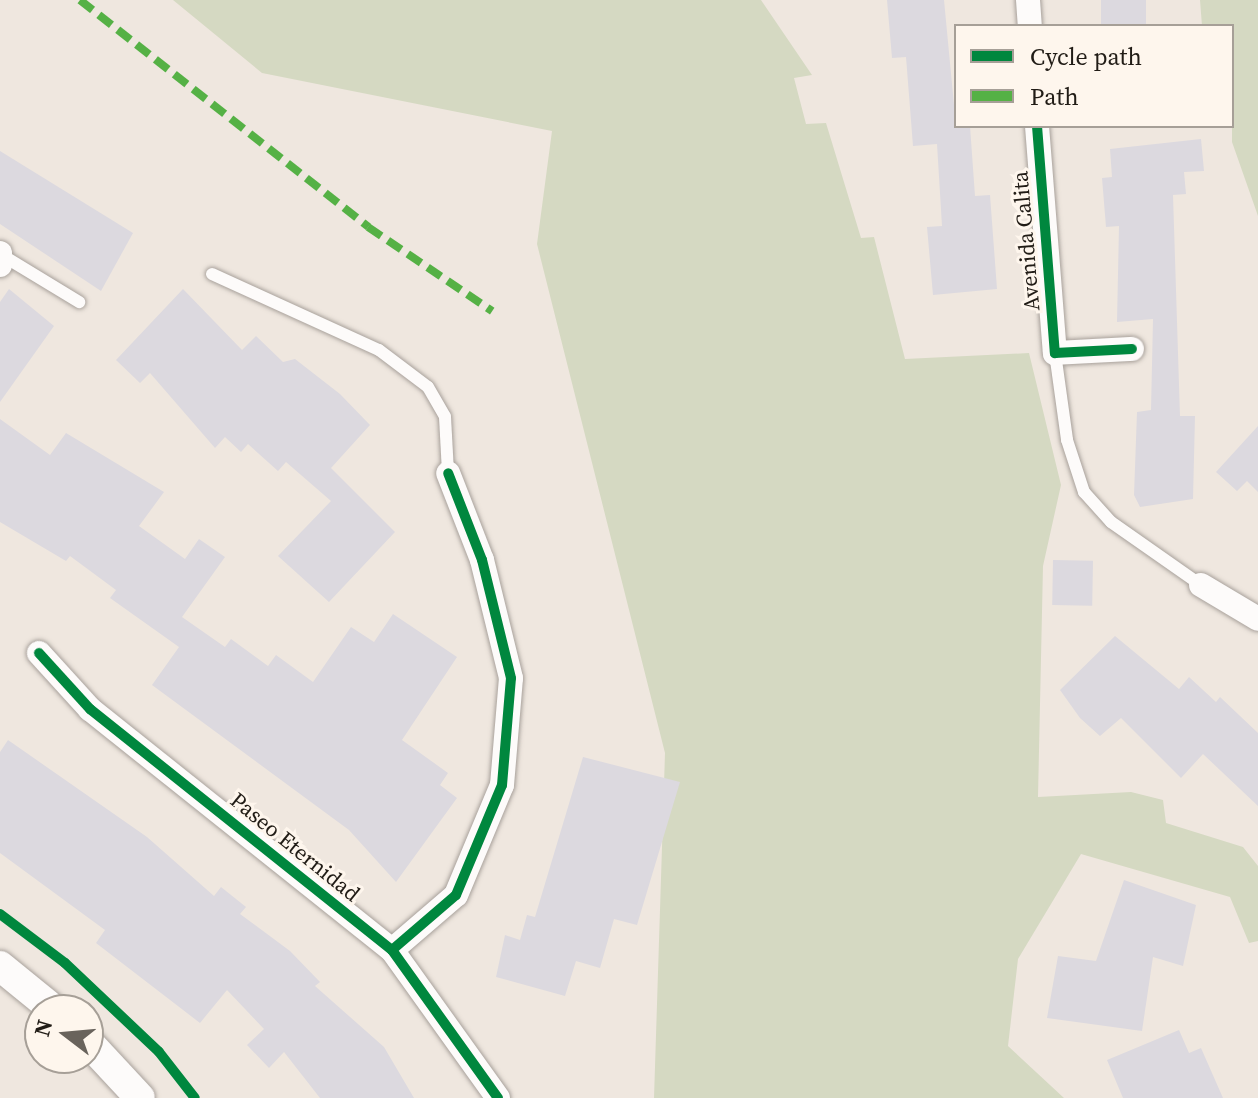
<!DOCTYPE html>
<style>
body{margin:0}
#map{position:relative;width:1258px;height:1098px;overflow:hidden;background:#efe7df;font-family:"Source Serif 4",serif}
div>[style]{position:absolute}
.green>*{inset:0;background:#d5d9c2}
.building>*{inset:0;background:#dcd9df;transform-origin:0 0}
.roads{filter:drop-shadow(0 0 2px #a8a19b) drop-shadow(0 0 2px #a8a19b)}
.service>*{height:12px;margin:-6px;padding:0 6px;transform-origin:6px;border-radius:6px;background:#fdfbfa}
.minor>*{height:24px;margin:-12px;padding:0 12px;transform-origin:12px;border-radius:12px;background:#fdfbfa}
.tertiary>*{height:30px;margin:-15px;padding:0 15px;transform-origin:15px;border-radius:15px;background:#fdfbfa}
.quiet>*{height:8px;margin-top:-4px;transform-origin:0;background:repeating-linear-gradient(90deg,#55b145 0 16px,transparent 0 24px)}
.cycleway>*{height:10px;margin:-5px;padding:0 5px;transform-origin:5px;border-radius:5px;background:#00873e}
span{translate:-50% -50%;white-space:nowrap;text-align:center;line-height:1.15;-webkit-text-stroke:6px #fef6ed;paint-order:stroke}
.street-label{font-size:22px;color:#211c16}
.legend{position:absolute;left:954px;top:24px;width:280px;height:104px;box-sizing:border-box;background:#fef6ed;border:2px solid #a69f97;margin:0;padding:10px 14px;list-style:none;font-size:24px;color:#211c16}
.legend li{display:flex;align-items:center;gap:16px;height:40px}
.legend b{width:40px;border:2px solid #a69f97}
.north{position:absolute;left:24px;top:994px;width:80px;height:80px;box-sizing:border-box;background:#fef6ed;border:2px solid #a69f97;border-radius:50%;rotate:286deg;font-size:22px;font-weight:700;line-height:32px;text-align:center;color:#211c16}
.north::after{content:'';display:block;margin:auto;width:28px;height:36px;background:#69635c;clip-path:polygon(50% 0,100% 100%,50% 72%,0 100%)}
</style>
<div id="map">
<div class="green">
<i style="clip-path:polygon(173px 0,761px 0,812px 75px,794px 78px,806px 124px,826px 123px,861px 238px,874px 237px,905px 359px,1029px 353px,1061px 485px,1043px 566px,1038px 797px,1131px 792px,1163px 800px,1166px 823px,1243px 847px,1258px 866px,1258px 941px,1249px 943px,1230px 897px,1081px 854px,1018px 959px,1008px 1046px,1064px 1098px,654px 1098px,665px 753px,537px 244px,552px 131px,262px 73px)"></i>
<i style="clip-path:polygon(1200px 0,1258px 0,1258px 216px,1232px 142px,1232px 26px,1202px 26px)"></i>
</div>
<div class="building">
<i style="clip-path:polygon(887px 0,944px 0,956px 126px,970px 126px,975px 196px,990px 195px,997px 289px,933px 295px,927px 227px,942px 226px,937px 144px,913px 146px,906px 57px,892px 58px)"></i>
<i style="left:1101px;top:0;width:45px;height:26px"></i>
<i style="clip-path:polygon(1201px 139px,1204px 171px,1184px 172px,1186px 194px,1173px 195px,1180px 416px,1195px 416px,1193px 499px,1140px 507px,1134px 495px,1137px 412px,1151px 410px,1153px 319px,1117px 322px,1119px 226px,1106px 227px,1102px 178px,1112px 177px,1110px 149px)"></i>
<i style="clip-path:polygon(0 151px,133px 233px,101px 291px,0 224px)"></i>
<i style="clip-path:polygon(9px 289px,54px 326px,0 402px,0 302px)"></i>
<i style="clip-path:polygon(183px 289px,242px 350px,256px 336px,283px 362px,295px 359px,340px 394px,370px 425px,331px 468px,395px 532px,329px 602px,278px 556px,331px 501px,286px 462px,278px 471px,248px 444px,241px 452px,225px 437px,215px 448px,150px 373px,140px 383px,116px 360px)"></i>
<i style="clip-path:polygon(0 419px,50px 455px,66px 433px,164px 492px,139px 526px,185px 559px,199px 539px,225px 557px,182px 617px,225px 647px,231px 639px,268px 666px,276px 655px,313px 682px,351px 627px,374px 642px,393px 614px,457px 657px,402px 740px,448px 773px,440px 785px,457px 798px,396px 882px,349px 830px,152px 685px,179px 647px,110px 598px,116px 590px,70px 556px,66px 561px,0 522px)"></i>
<i style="clip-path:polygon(1258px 426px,1258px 492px,1247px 481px,1237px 491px,1216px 472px)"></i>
<i style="left:1053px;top:560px;width:40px;height:45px;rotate:1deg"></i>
<i style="clip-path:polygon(1115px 636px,1179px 689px,1189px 677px,1216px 702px,1220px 697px,1258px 733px,1258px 806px,1203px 754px,1181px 778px,1121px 718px,1100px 736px,1080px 718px,1060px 690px)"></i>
<i style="clip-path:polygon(8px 740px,147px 837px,214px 896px,221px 887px,246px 907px,240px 914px,290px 951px,320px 982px,315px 986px,384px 1047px,414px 1098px,320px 1098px,284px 1052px,269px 1068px,247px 1045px,264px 1029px,227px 990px,200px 1023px,96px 943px,105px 930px,0 853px,0 752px)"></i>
<i style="clip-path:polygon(583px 757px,680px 782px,637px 925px,614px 919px,600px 968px,576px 961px,565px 996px,496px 977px,505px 935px,520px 940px,527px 915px,535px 917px)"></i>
<i style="clip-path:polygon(1124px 880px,1196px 905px,1183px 966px,1153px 957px,1142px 1031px,1047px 1018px,1058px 956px,1096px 961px)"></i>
<i style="clip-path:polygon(1179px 1030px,1189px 1053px,1201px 1048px,1223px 1098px,1123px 1098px,1107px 1060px)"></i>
</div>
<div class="roads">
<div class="service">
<i style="left:5px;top:257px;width:87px;rotate:31.3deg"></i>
<i style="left:212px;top:274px;width:183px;rotate:24.5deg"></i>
<i style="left:379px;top:350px;width:61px;rotate:37.1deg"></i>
<i style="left:428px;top:387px;width:34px;rotate:60deg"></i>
<i style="left:445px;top:417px;width:56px;rotate:86.9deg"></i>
<i style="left:1055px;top:353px;width:88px;rotate:82.1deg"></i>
<i style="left:1067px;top:440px;width:55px;rotate:71.9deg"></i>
<i style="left:1084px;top:492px;width:40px;rotate:48deg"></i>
<i style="left:1111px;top:522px;width:110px;rotate:35deg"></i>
</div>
<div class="minor">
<i style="left:1028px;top:0;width:26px;rotate:86deg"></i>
<i style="left:1037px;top:126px;width:228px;rotate:85.5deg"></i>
<i style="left:1055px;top:353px;width:77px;rotate:-3deg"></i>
<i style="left:0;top:253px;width:12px;rotate:90deg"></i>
<i style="left:1201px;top:585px;width:66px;rotate:30.8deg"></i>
<i style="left:39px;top:653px;width:76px;rotate:47.7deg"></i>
<i style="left:90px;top:709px;width:386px;rotate:38.6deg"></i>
<i style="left:392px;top:950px;width:182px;rotate:54.4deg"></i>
<i style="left:392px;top:950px;width:84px;rotate:-40.7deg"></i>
<i style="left:456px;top:895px;width:119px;rotate:-67.3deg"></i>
<i style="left:502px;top:785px;width:107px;rotate:-85.2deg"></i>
<i style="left:511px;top:678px;width:122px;rotate:-103.8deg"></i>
<i style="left:482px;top:560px;width:93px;rotate:-111.3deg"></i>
</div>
<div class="tertiary">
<i style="left:0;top:966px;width:70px;rotate:39.2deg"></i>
<i style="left:88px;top:1042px;width:76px;rotate:47.1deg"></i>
</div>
</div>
<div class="quiet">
<i style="left:80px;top:0;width:367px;rotate:38.2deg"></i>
<i style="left:368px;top:227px;width:150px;rotate:34.1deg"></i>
</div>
<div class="cycleway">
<i style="left:1037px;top:126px;width:228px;rotate:85.5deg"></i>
<i style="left:1055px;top:353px;width:77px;rotate:-3deg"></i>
<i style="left:39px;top:653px;width:76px;rotate:47.7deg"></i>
<i style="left:90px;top:709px;width:386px;rotate:38.6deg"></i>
<i style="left:392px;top:950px;width:182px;rotate:54.4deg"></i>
<i style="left:0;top:914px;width:81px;rotate:37deg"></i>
<i style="left:65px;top:963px;width:129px;rotate:43.4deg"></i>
<i style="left:159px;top:1052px;width:58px;rotate:52deg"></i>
<i style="left:392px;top:950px;width:84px;rotate:-40.7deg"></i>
<i style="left:456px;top:895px;width:119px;rotate:-67.3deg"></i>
<i style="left:502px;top:785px;width:107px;rotate:-85.2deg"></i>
<i style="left:511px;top:678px;width:122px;rotate:-103.8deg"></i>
<i style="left:482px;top:560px;width:93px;rotate:-111.3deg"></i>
</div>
<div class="street-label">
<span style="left:1026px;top:241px;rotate:-95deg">Avenida Calita</span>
<span style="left:295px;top:847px;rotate:39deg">Paseo Eternidad</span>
</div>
<ul class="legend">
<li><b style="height:10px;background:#00873e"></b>Cycle path</li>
<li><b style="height:10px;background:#55b145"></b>Path</li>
</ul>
<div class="north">N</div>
</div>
